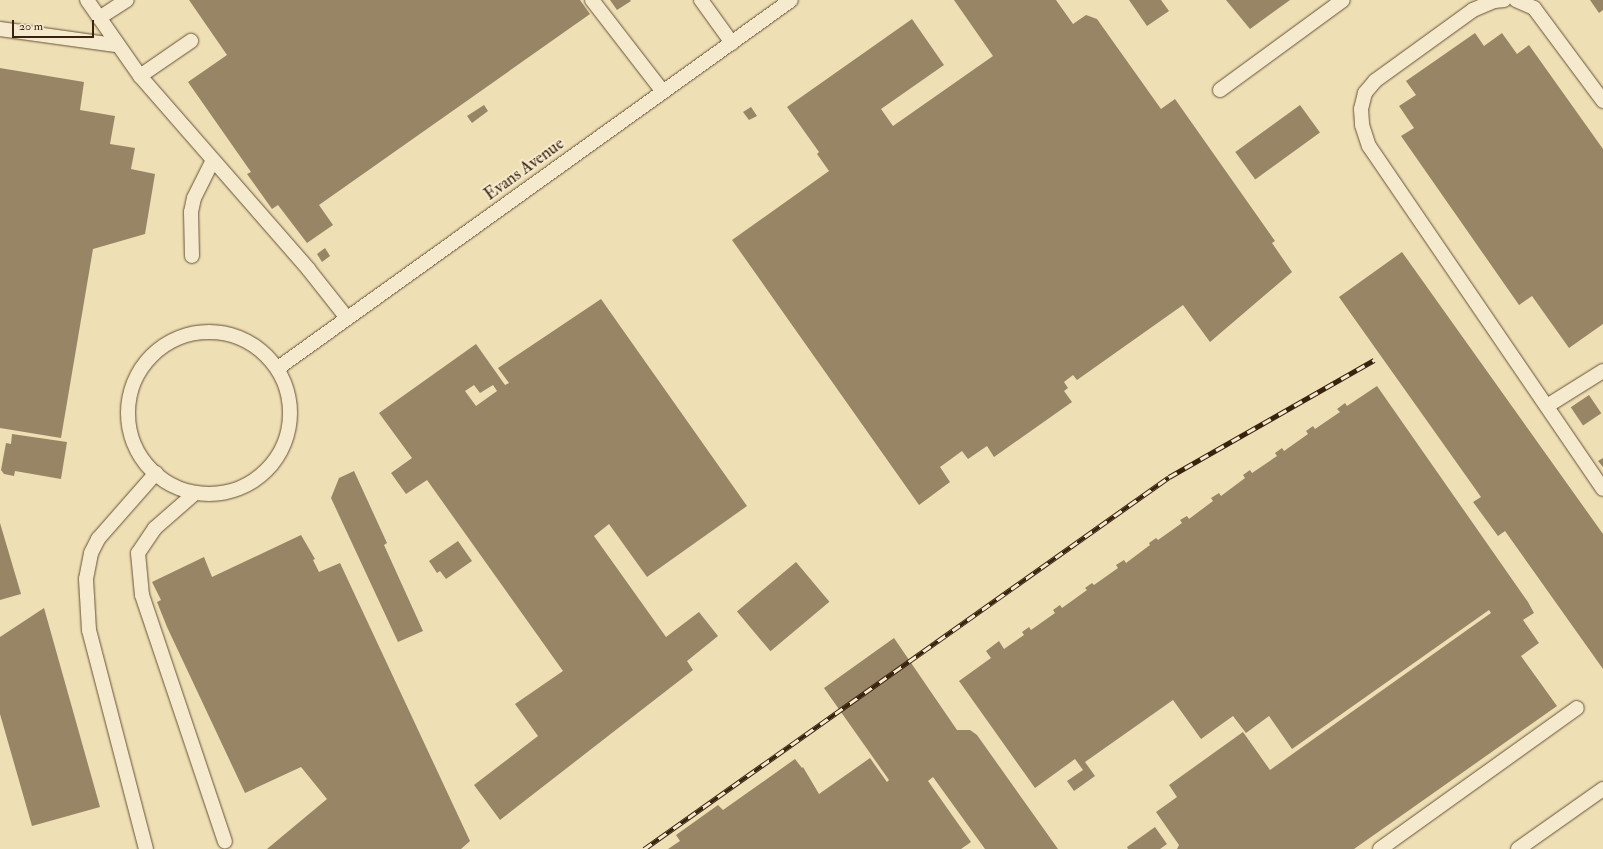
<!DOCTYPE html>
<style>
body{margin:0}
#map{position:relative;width:1603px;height:849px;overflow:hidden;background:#efdfb4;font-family:"IM FELL Double Pica",serif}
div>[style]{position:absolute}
.building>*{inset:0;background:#988565;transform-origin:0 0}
.roads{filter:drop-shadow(0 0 1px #665238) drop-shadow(0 0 1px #665238)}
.lane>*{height:14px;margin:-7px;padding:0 7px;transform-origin:7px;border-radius:7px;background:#f5eace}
.lane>.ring{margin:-7px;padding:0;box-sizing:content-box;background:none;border:14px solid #f5eace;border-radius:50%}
.rail>*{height:4.5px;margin-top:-2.25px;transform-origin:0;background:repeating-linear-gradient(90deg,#f5eace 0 9px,#39230f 0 18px);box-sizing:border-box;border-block:1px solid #39230f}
span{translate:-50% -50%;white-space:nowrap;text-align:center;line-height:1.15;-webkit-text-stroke:4px #f5eace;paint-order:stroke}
.street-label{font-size:17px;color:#39230f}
.scale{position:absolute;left:12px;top:20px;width:82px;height:18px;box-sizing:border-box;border:2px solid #39230f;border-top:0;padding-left:5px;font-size:12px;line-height:14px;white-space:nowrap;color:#39230f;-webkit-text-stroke:3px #f5eace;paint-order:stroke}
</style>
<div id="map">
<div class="building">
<i style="clip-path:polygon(189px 0,580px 0,590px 14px,319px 205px,333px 225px,307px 243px,278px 205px,272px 209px,247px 174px,251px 172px,188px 82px,227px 55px)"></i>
<i style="clip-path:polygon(610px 0,630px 0,631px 1px,617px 10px)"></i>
<i style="clip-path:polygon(954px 0,1056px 0,1073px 24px,1086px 15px,1097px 19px,1161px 109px,1175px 99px,1275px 241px,1272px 243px,1292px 272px,1210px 342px,1183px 305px,1077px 380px,1073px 375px,1064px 382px,1068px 388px,1064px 391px,1072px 402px,994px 457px,987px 446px,968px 459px,962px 451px,940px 467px,950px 482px,919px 505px,732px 240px,829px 171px,817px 154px,819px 152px,787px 107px,912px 19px,944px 65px,881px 109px,893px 126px,993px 56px)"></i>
<i style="clip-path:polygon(1129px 0,1161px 0,1169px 11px,1147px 26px)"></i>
<i style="clip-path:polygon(1226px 0,1290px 0,1250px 29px)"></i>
<i style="clip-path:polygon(1590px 0,1603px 0,1603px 10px,1599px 13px)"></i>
<i style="clip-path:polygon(1475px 33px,1484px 46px,1502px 33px,1517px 54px,1529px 45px,1603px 149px,1603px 324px,1569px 348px,1532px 296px,1519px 305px,1401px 136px,1414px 128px,1399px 106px,1416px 95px,1406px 81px)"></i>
<i style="clip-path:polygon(0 68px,84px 82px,80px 110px,115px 116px,110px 144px,135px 148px,131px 169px,155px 174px,145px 234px,93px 249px,61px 438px,0 428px)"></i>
<i style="clip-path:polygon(484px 105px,488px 111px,472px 123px,467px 116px)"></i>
<i style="left:1300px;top:105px;width:34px;height:80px;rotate:54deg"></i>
<i style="clip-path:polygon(751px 107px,757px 116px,749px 120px,743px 112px)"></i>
<i style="clip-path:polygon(325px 248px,330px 256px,322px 262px,317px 254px)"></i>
<i style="clip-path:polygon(1402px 252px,1603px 534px,1603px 669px,1505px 531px,1498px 536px,1473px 502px,1481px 497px,1339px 297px)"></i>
<i style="clip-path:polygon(evenodd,601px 299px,747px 506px,647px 577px,609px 524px,594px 536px,666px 637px,699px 612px,718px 636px,687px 661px,693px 670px,500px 820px,474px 785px,538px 736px,515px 704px,563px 671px,427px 480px,406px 494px,391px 473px,412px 458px,379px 413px,476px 344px,505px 385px,509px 383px,498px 368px,601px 299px,474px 385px,480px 393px,493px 385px,497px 391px,476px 406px,465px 391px,474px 385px)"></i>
<i style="clip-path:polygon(1377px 386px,1528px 602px,1534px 613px,1523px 620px,1539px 643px,1521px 656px,1557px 706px,1354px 849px,1177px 849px,1179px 845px,1156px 812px,1177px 797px,1169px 785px,1243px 732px,1270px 770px,1491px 613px,1489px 610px,1292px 749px,1269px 716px,1246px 733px,1233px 716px,1201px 739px,1173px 700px,1085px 762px,1095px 776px,1074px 791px,1067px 781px,1083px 770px,1075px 759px,1035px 788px,959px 681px,991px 658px,986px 651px,999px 641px,1004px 649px,1024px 635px,1022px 632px,1029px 627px,1031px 630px,1055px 613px,1053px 610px,1060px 605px,1062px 608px,1087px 590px,1085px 588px,1092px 583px,1094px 585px,1118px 568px,1116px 565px,1124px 560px,1126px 563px,1150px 545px,1149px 543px,1156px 538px,1158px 540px,1182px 523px,1180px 520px,1187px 516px,1189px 519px,1213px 501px,1211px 498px,1219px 493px,1221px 496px,1245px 478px,1243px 475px,1250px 470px,1252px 473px,1277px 456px,1275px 453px,1282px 448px,1284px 451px,1308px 434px,1306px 431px,1313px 426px,1315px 429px,1340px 412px,1337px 409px,1345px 403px,1347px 406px)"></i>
<i style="left:1589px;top:395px;width:22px;height:22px;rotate:56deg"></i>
<i style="clip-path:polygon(12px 434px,67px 442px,61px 479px,15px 471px,14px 476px,4px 474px,1px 470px,6px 443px,11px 444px)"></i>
<i style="clip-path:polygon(1603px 458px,1603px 467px,1598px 461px)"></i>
<i style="clip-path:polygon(354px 471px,387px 543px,384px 545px,423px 631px,398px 642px,331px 498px,339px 478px)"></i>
<i style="clip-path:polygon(0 523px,21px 594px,0 600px)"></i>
<i style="clip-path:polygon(301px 535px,315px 559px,313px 560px,319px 572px,340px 563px,470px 841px,461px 849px,267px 849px,327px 799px,301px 767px,245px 793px,167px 627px,157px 602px,161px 600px,152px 582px,204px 557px,212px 577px)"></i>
<i style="clip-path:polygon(458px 541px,472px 561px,446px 579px,440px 571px,437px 573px,429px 561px)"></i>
<i style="left:796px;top:562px;width:52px;height:77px;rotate:50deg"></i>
<i style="clip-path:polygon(44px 608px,100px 807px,32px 826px,0 714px,0 637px)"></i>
<i style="clip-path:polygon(894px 638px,957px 730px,970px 730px,977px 735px,1058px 849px,985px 849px,933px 777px,928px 781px,971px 842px,961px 849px,668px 849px,680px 841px,676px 835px,718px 805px,723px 810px,795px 759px,802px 768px,803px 767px,819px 794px,870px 758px,887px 782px,889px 780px,824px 688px)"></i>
<i style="clip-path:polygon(1155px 827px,1167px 844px,1160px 849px,1128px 849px,1127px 847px)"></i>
</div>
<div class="roads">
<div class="lane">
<i style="left:87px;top:0;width:93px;rotate:55.1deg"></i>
<i style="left:140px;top:76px;width:257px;rotate:48.9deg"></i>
<i style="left:309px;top:270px;width:61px;rotate:51.6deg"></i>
<i style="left:592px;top:0;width:116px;rotate:52.3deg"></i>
<i style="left:701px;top:0;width:53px;rotate:54.2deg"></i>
<i style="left:1504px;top:0;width:10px;rotate:174deg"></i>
<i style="left:1494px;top:1px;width:23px;rotate:157deg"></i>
<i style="left:1473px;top:10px;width:121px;rotate:144.1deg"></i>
<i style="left:1375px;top:81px;width:16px;rotate:130deg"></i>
<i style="left:1365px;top:93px;width:16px;rotate:104deg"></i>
<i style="left:1361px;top:109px;width:16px;rotate:86deg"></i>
<i style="left:1362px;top:125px;width:22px;rotate:72deg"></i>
<i style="left:1369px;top:146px;width:415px;rotate:55.7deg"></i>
<i style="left:1516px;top:0;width:20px;rotate:24deg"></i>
<i style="left:1534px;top:8px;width:116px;rotate:53.4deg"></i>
<i style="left:99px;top:18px;width:33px;rotate:-33deg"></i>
<i style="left:0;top:29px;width:117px;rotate:7.9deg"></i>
<i style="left:140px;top:76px;width:62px;rotate:-34.5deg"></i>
<i style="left:1220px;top:90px;width:152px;rotate:-36.2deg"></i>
<i style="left:192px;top:256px;width:44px;rotate:-91.3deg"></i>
<i style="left:191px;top:212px;width:14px;rotate:-78deg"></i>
<i style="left:194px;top:198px;width:42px;rotate:-63.4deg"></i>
<i class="ring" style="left:128px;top:332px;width:148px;height:148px"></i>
<i style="left:278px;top:368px;width:631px;rotate:-35.65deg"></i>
<i style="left:1547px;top:406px;width:66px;rotate:-32deg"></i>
<i style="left:194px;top:494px;width:52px;rotate:138.9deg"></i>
<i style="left:155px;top:528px;width:30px;rotate:124deg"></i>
<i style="left:138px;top:553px;width:42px;rotate:84.6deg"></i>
<i style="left:142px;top:595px;width:260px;rotate:71.4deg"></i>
<i style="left:146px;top:849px;width:226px;rotate:-104.6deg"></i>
<i style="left:89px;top:630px;width:51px;rotate:-93.4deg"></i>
<i style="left:86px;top:579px;width:26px;rotate:-79deg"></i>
<i style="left:91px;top:553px;width:16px;rotate:-63deg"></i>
<i style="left:98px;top:539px;width:88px;rotate:-48.7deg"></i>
<i style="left:1380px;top:849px;width:242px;rotate:-35.6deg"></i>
<i style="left:1518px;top:849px;width:104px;rotate:-35.2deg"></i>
</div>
</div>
<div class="rail">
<i style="left:644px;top:849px;width:643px;rotate:-35.32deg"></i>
<i style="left:1169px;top:477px;width:236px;rotate:-29.7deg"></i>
</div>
<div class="street-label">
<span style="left:524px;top:169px;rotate:-36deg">Evans Avenue</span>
</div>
<div class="scale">20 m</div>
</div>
